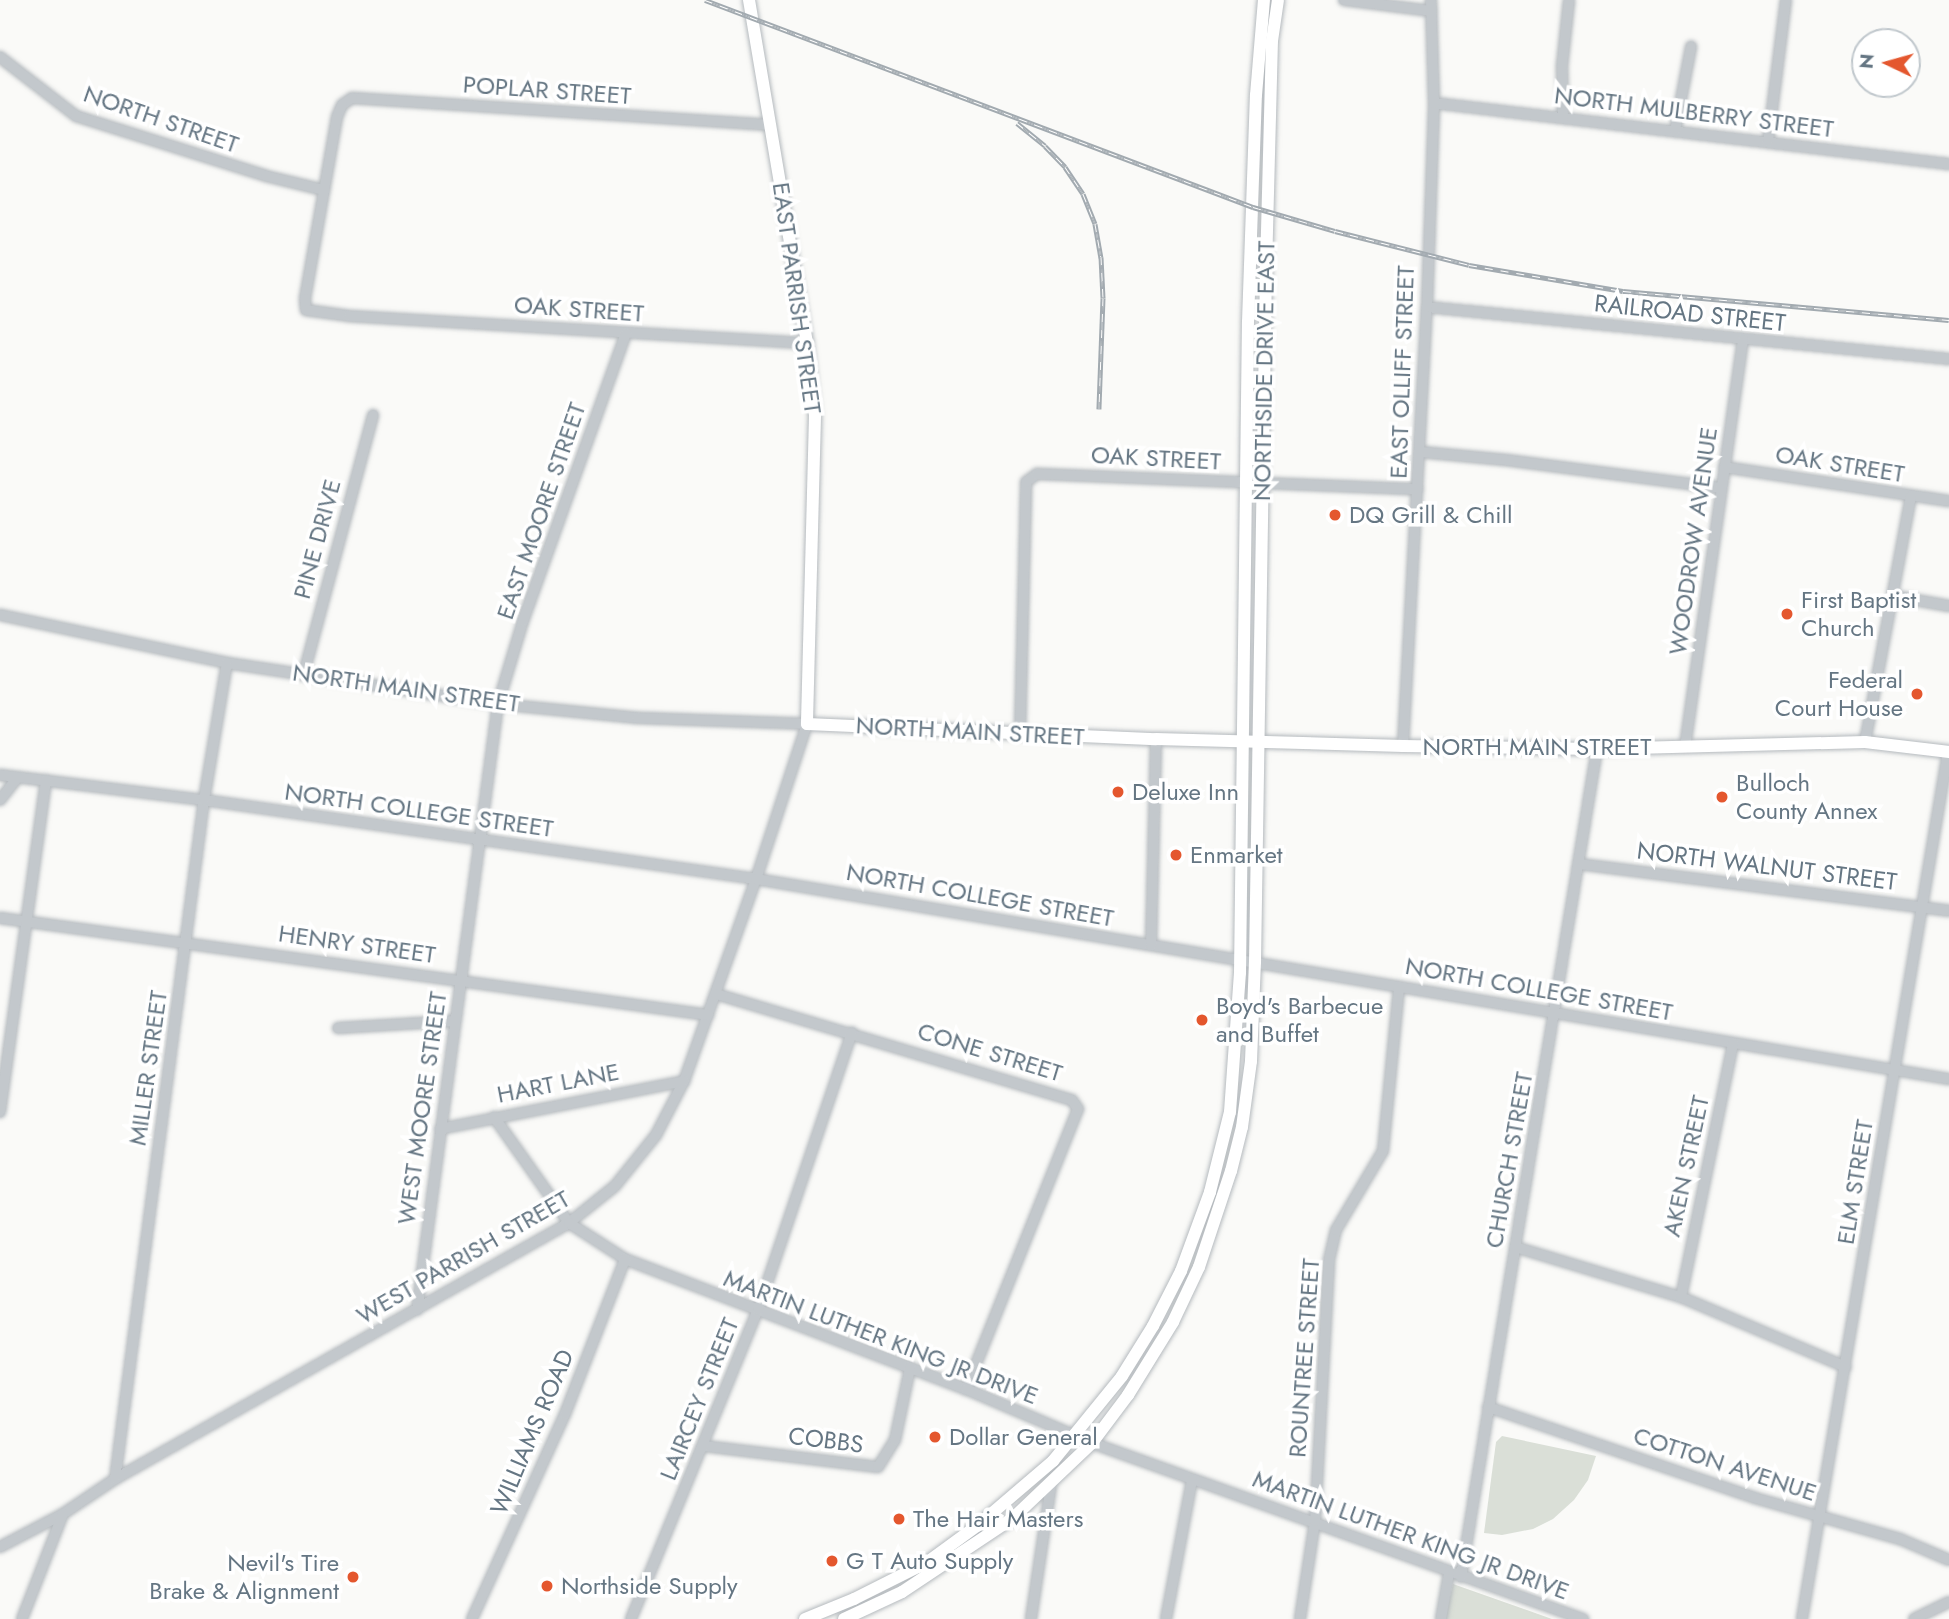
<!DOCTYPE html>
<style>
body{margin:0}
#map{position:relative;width:1949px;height:1619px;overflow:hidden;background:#fafaf8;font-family:Jost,sans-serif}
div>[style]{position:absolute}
.green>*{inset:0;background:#dadfd7}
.roads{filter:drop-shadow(0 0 2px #b5babe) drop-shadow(0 0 2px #b5babe)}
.minor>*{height:10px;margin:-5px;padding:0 5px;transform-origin:5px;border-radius:5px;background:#c3c8cc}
.major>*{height:12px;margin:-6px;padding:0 6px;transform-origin:6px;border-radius:6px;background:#fff}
.rail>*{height:5px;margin-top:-2.5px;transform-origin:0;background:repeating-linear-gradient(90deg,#fff 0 8px,#a2aab0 0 16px);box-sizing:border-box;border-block:2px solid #a2aab0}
.dots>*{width:19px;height:19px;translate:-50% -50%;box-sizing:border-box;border:4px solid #fff;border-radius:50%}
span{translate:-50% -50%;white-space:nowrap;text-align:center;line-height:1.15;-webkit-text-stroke:7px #fff;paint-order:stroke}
.street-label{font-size:24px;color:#657683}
.poi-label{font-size:24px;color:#657683}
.left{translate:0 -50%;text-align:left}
.right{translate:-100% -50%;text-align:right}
.north{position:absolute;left:1851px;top:28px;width:70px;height:70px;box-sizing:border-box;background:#fff;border:2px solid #c1c8cd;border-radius:50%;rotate:275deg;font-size:19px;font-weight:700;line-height:28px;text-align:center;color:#657683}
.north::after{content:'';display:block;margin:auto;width:24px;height:32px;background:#e4572e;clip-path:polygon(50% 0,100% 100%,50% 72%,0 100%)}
</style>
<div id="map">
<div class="green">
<i style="clip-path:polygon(1502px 1436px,1596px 1456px,1588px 1480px,1574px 1500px,1553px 1519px,1533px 1529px,1502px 1535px,1484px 1533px,1496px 1442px)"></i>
<i style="clip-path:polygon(1453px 1584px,1552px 1619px,1445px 1619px)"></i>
</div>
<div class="roads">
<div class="minor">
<i style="left:1344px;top:0;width:88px;rotate:7.2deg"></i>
<i style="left:0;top:57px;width:96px;rotate:37.8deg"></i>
<i style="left:76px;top:116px;width:199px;rotate:17.5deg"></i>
<i style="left:266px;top:176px;width:60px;rotate:13.6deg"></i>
<i style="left:1434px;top:103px;width:519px;rotate:6.76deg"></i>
<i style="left:1563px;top:118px;width:52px;rotate:-91.1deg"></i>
<i style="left:1562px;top:66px;width:66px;rotate:-83.9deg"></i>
<i style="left:771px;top:125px;width:420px;rotate:-176.3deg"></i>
<i style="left:352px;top:98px;width:12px;rotate:145deg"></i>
<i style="left:342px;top:105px;width:13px;rotate:113deg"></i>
<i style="left:337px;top:117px;width:185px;rotate:100deg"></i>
<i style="left:305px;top:299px;width:11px;rotate:85deg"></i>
<i style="left:306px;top:310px;width:43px;rotate:7.9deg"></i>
<i style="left:349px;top:316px;width:459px;rotate:3.4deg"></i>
<i style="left:1675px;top:131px;width:86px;rotate:-79.2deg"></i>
<i style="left:1768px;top:142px;width:143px;rotate:-82.8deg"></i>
<i style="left:1427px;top:307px;width:525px;rotate:5.69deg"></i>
<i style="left:1421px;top:452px;width:85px;rotate:5.4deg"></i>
<i style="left:1506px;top:460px;width:217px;rotate:7.4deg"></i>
<i style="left:1724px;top:467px;width:228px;rotate:8.6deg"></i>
<i style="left:1893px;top:596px;width:57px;rotate:10.1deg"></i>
<i style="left:0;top:615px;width:232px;rotate:11.9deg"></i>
<i style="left:227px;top:663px;width:274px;rotate:8.6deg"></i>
<i style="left:498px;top:704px;width:141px;rotate:5.7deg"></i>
<i style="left:638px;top:718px;width:169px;rotate:2deg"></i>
<i style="left:807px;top:724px;width:163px;rotate:108.2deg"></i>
<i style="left:756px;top:879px;width:214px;rotate:109.6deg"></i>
<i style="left:684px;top:1081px;width:61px;rotate:117.4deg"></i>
<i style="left:656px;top:1135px;width:65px;rotate:128.8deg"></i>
<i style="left:615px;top:1186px;width:59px;rotate:141.2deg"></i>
<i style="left:569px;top:1223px;width:521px;rotate:150.58deg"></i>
<i style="left:115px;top:1479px;width:63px;rotate:146.1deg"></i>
<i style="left:63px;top:1514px;width:71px;rotate:152.4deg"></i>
<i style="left:304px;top:673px;width:267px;rotate:-75deg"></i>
<i style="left:1020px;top:734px;width:252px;rotate:-88.6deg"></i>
<i style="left:1026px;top:482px;width:14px;rotate:-36deg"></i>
<i style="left:1037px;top:474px;width:381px;rotate:2.3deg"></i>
<i style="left:1865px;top:742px;width:250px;rotate:-79.4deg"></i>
<i style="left:1403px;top:746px;width:440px;rotate:-86.9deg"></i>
<i style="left:1427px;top:307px;width:204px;rotate:-88deg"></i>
<i style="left:1434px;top:103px;width:103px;rotate:-91.7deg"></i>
<i style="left:1685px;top:747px;width:411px;rotate:-81.9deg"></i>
<i style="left:0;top:775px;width:206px;rotate:7deg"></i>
<i style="left:204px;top:800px;width:558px;rotate:8.14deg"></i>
<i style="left:756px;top:879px;width:1210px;rotate:9.52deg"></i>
<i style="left:0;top:800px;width:29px;rotate:-52deg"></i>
<i style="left:1579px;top:864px;width:373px;rotate:7.2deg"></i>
<i style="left:0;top:918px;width:715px;rotate:7.8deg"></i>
<i style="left:1151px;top:945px;width:206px;rotate:-88.6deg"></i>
<i style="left:716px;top:994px;width:371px;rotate:16.6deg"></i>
<i style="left:1072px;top:1100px;width:11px;rotate:56deg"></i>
<i style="left:1078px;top:1109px;width:302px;rotate:111.8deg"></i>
<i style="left:338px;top:1028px;width:116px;rotate:-3.5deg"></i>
<i style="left:0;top:1112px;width:335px;rotate:-82.1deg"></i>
<i style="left:494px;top:1117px;width:130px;rotate:54.7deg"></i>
<i style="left:569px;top:1223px;width:67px;rotate:32.7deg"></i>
<i style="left:625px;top:1259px;width:365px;rotate:20.9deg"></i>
<i style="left:966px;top:1389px;width:137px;rotate:23.2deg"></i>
<i style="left:1092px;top:1443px;width:522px;rotate:19.72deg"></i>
<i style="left:440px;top:1129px;width:249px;rotate:-11.1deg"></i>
<i style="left:1515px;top:1247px;width:173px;rotate:16.8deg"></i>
<i style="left:1681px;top:1297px;width:179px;rotate:23deg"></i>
<i style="left:1681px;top:1297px;width:259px;rotate:-78.4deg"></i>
<i style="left:417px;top:1310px;width:611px;rotate:-82.39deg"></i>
<i style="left:498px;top:704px;width:87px;rotate:-73.2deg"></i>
<i style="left:523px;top:621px;width:306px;rotate:-70.3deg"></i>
<i style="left:1488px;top:1407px;width:282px;rotate:18.8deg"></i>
<i style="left:1755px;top:1498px;width:151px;rotate:15.8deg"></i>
<i style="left:1900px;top:1539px;width:53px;rotate:23.2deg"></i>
<i style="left:704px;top:1446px;width:175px;rotate:6.9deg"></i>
<i style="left:878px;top:1467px;width:32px;rotate:-58deg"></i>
<i style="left:895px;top:1440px;width:74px;rotate:-78.2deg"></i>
<i style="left:115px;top:1479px;width:685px;rotate:-82.53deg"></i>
<i style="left:204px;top:800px;width:139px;rotate:-80.5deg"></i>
<i style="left:1461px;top:1577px;width:839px;rotate:-80.67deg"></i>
<i style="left:22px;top:1619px;width:113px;rotate:-68.7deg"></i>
<i style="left:472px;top:1619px;width:225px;rotate:-65.6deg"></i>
<i style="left:565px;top:1414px;width:166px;rotate:-68.8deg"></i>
<i style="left:631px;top:1619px;width:334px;rotate:-67.7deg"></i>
<i style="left:758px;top:1310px;width:293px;rotate:-71.3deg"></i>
<i style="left:1031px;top:1619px;width:135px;rotate:-81.5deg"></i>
<i style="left:1166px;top:1619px;width:141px;rotate:-79.4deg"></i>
<i style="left:1300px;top:1619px;width:99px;rotate:-81.3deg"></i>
<i style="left:1315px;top:1521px;width:261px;rotate:-86.9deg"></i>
<i style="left:1329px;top:1260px;width:31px;rotate:-77deg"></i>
<i style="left:1336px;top:1230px;width:92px;rotate:-59.3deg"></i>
<i style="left:1383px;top:1151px;width:165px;rotate:-84.4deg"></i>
<i style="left:1441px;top:1619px;width:47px;rotate:-80.1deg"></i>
<i style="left:1802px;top:1619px;width:879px;rotate:-80.44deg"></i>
<i style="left:1914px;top:1619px;width:39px;rotate:-26deg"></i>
</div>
<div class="major">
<i style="left:749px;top:0;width:348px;rotate:80.4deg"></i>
<i style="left:807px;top:343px;width:73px;rotate:83.7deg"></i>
<i style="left:815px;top:416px;width:308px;rotate:91.5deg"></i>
<i style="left:807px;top:724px;width:349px;rotate:2.5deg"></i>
<i style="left:1156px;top:739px;width:247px;rotate:1.6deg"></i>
<i style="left:1403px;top:746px;width:194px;rotate:0.9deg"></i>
<i style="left:1597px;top:749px;width:268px;rotate:-1.5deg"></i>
<i style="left:1865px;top:742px;width:85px;rotate:6.8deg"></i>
<i style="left:805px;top:1619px;width:53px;rotate:-22.2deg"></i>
<i style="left:854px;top:1599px;width:80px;rotate:-26.6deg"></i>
<i style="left:926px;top:1563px;width:63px;rotate:-36deg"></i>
<i style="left:977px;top:1526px;width:100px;rotate:-40.5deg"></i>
<i style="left:1053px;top:1461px;width:109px;rotate:-50.9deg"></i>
<i style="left:1122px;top:1376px;width:59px;rotate:-58.2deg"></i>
<i style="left:1153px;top:1326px;width:62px;rotate:-63deg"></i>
<i style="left:1181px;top:1271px;width:84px;rotate:-69.8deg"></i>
<i style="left:1210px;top:1192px;width:82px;rotate:-76deg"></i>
<i style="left:1230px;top:1112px;width:139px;rotate:-85.9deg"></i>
<i style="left:1240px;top:973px;width:651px;rotate:-89.3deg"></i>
<i style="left:1248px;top:322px;width:227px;rotate:-88deg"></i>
<i style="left:1256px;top:95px;width:95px;rotate:-85.2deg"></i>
<i style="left:844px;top:1619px;width:64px;rotate:-25deg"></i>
<i style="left:902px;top:1592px;width:133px;rotate:-33.7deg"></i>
<i style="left:1013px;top:1518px;width:109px;rotate:-43.5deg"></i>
<i style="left:1092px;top:1443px;width:60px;rotate:-53.1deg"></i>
<i style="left:1128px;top:1395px;width:86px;rotate:-58.3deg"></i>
<i style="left:1173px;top:1322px;width:61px;rotate:-64.7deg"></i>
<i style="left:1199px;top:1267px;width:101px;rotate:-71.6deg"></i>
<i style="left:1231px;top:1171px;width:45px;rotate:-76deg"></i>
<i style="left:1242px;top:1127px;width:67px;rotate:-82.2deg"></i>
<i style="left:1251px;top:1061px;width:99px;rotate:-87.7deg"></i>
<i style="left:1255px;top:962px;width:693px;rotate:-89.09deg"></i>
<i style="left:1266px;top:269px;width:228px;rotate:-88.5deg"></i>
<i style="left:1272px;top:41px;width:41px;rotate:-81.7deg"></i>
</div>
</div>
<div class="rail">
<i style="left:705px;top:0;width:586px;rotate:20.69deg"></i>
<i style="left:1253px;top:207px;width:85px;rotate:16.3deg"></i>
<i style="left:1335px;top:231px;width:138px;rotate:14.2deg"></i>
<i style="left:1469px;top:265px;width:156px;rotate:9.6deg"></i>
<i style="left:1623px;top:291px;width:327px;rotate:5.1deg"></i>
<i style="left:1017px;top:123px;width:36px;rotate:39deg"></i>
<i style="left:1045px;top:146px;width:29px;rotate:46deg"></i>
<i style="left:1065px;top:167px;width:32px;rotate:56deg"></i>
<i style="left:1083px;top:194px;width:32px;rotate:68deg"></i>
<i style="left:1095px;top:224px;width:34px;rotate:80deg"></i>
<i style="left:1101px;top:257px;width:41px;rotate:87.2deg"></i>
<i style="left:1103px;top:298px;width:111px;rotate:92.1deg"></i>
</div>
<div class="dots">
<i style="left:1335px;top:515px;background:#e4572e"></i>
<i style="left:1787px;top:614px;background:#e4572e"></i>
<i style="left:1917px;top:694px;background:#e4572e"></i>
<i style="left:1118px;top:792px;background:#e4572e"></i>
<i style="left:1722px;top:797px;background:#e4572e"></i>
<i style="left:1176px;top:855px;background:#e4572e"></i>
<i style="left:1202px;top:1020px;background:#e4572e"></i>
<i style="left:935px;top:1437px;background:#e4572e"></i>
<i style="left:899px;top:1519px;background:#e4572e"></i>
<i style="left:832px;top:1561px;background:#e4572e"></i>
<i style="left:353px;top:1577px;background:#e4572e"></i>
<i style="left:547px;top:1586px;background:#e4572e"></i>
</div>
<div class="street-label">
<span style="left:547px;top:90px;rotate:4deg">POPLAR STREET</span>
<span style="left:1694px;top:112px;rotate:7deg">NORTH MULBERRY STREET</span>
<span style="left:161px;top:119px;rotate:19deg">NORTH STREET</span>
<span style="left:797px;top:298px;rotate:82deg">EAST PARRISH STREET</span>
<span style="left:579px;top:309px;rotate:4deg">OAK STREET</span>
<span style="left:1690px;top:313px;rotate:6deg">RAILROAD STREET</span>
<span style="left:1264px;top:371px;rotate:-89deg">NORTHSIDE DRIVE EAST</span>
<span style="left:1402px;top:372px;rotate:-88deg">EAST OLLIFF STREET</span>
<span style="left:1156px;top:458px;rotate:3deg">OAK STREET</span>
<span style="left:1840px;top:464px;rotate:9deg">OAK STREET</span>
<span style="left:541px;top:511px;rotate:-71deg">EAST MOORE STREET</span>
<span style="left:317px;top:539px;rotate:-75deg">PINE DRIVE</span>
<span style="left:1693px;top:541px;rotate:-82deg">WOODROW AVENUE</span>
<span style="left:406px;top:688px;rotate:8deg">NORTH MAIN STREET</span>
<span style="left:970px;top:731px;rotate:3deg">NORTH MAIN STREET</span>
<span style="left:1537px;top:747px">NORTH MAIN STREET</span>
<span style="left:419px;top:810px;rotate:8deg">NORTH COLLEGE STREET</span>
<span style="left:1767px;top:866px;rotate:7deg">NORTH WALNUT STREET</span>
<span style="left:980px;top:895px;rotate:10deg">NORTH COLLEGE STREET</span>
<span style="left:357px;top:944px;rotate:8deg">HENRY STREET</span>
<span style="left:1539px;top:989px;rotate:10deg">NORTH COLLEGE STREET</span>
<span style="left:990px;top:1052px;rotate:17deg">CONE STREET</span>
<span style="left:148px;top:1068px;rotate:-82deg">MILLER STREET</span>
<span style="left:558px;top:1083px;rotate:-11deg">HART LANE</span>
<span style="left:422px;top:1108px;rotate:-82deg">WEST MOORE STREET</span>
<span style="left:1509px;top:1160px;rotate:-80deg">CHURCH STREET</span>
<span style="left:1686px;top:1166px;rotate:-78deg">AKEN STREET</span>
<span style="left:1855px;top:1182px;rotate:-81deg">ELM STREET</span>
<span style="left:463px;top:1257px;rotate:-30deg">WEST PARRISH STREET</span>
<span style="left:881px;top:1337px;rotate:21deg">MARTIN LUTHER KING JR DRIVE</span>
<span style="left:1304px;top:1358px;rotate:-86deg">ROUNTREE STREET</span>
<span style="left:699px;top:1399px;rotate:-68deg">LAIRCEY STREET</span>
<span style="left:532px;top:1432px;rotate:-67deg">WILLIAMS ROAD</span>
<span style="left:826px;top:1440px;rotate:7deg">COBBS</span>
<span style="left:1725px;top:1464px;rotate:18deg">COTTON AVENUE</span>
<span style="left:1411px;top:1535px;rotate:20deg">MARTIN LUTHER KING JR DRIVE</span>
</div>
<div class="poi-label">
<span class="left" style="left:1349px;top:515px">DQ Grill &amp; Chill</span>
<span class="left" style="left:1801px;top:614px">First Baptist<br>Church</span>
<span class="right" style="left:1903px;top:694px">Federal<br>Court House</span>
<span class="left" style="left:1736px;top:797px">Bulloch<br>County Annex</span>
<span class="left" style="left:1132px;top:792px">Deluxe Inn</span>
<span class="left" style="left:1190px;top:855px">Enmarket</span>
<span class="left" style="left:1216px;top:1020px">Boyd's Barbecue<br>and Buffet</span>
<span class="left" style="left:949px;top:1437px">Dollar General</span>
<span class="left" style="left:913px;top:1519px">The Hair Masters</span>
<span class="left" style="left:846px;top:1561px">G T Auto Supply</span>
<span class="right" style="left:339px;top:1577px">Nevil's Tire<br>Brake &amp; Alignment</span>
<span class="left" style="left:561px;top:1586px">Northside Supply</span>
</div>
<div class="north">N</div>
</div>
